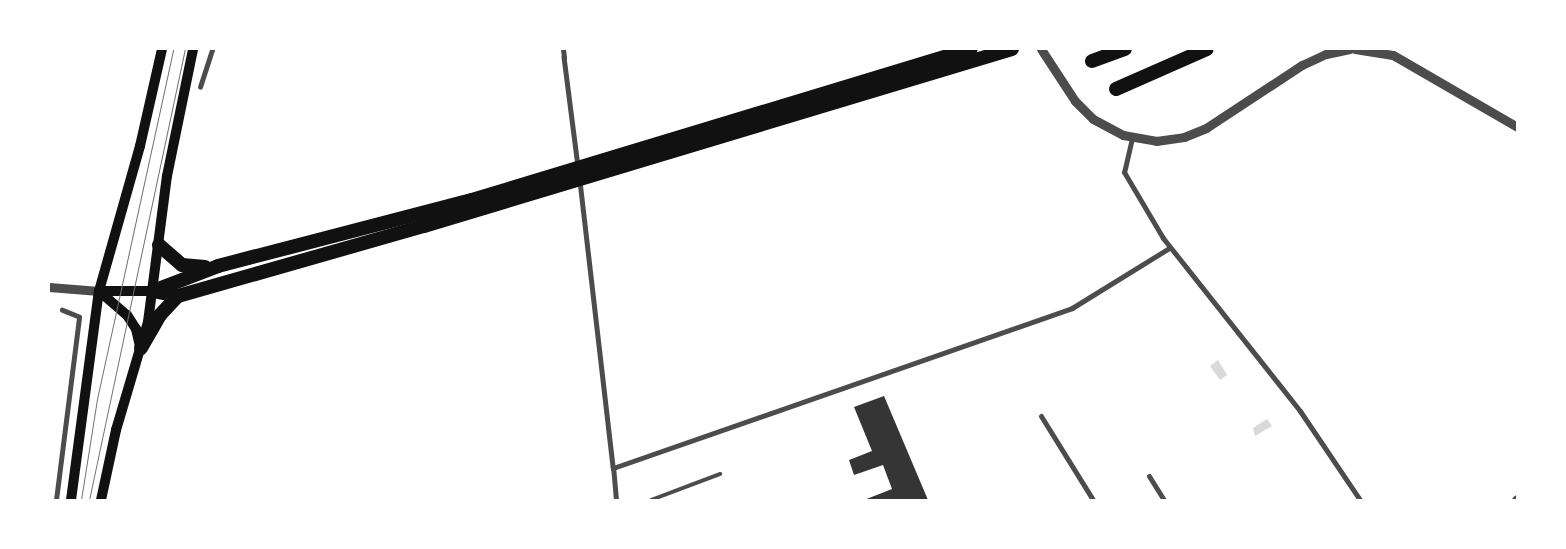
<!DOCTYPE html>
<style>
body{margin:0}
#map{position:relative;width:1566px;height:549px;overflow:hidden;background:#fff;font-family:"Fira Sans",sans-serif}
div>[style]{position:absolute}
.water>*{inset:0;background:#d9d9d9}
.building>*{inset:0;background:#353535}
.service>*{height:4px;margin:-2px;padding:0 2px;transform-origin:2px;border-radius:2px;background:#4c4c4c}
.pedestrian>*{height:4.5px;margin:-2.25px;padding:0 2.25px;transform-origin:2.25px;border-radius:2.25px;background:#4c4c4c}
.minor>*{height:5px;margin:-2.5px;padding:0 2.5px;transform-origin:2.5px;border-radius:2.5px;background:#4c4c4c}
.tertiary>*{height:9px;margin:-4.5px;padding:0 4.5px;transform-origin:4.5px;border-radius:4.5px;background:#4c4c4c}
.secondary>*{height:10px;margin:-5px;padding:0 5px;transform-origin:5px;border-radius:5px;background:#111}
.motorway>*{height:14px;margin:-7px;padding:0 7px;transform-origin:7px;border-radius:7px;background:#111}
.tram>*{height:1px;margin:-0.5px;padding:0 0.5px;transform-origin:0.5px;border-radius:0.5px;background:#707070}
span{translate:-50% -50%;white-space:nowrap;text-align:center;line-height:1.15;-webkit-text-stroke:4.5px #fff;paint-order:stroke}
.frame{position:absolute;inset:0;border:50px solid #fff;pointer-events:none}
</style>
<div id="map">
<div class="water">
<i style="clip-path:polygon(1218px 360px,1227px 375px,1220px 380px,1210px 366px)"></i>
<i style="clip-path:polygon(1267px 419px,1272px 426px,1255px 436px,1253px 428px)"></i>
</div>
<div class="building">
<i style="clip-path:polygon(884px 396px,928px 500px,864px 500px,892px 489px,883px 465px,854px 475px,849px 460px,872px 451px,854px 407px)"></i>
</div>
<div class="service">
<i style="left:651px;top:500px;width:74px;rotate:-20.6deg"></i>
</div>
<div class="pedestrian">
<i style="left:564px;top:57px;width:110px;rotate:82.7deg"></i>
<i style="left:200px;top:87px;width:40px;rotate:-72deg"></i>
<i style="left:580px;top:181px;width:289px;rotate:83.4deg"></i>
<i style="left:56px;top:500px;width:184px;rotate:-82.8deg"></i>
<i style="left:79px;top:317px;width:18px;rotate:-158deg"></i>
</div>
<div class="minor">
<i style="left:563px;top:49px;width:8px;rotate:83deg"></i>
<i style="left:1132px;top:138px;width:35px;rotate:103deg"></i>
<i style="left:1124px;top:172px;width:77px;rotate:59.4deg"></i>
<i style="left:1163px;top:238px;width:221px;rotate:51.6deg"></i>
<i style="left:1300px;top:411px;width:107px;rotate:56deg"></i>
<i style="left:1041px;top:416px;width:99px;rotate:58.2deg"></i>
<i style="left:1149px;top:476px;width:28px;rotate:58deg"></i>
<i style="left:616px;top:500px;width:32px;rotate:-95deg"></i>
<i style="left:613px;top:468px;width:486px;rotate:-19.2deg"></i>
<i style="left:1072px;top:308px;width:114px;rotate:-31.7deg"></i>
</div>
<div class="tertiary">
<i style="left:1041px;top:49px;width:62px;rotate:56.8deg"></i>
<i style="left:1075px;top:101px;width:25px;rotate:45deg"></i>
<i style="left:1093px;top:119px;width:34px;rotate:28deg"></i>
<i style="left:1123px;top:135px;width:34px;rotate:10deg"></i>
<i style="left:1156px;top:141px;width:28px;rotate:-8deg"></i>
<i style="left:1184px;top:137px;width:24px;rotate:-22deg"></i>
<i style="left:1206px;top:128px;width:115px;rotate:-33.3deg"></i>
<i style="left:1302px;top:65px;width:26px;rotate:-25deg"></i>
<i style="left:1326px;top:54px;width:24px;rotate:-12deg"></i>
<i style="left:1355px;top:49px;width:38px;rotate:9deg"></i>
<i style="left:1393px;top:55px;width:143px;rotate:30.1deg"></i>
<i style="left:49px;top:287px;width:50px;rotate:4.6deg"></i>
<i style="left:1516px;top:500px;width:1px;rotate:-45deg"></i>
</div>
<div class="secondary">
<i style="left:99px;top:291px;width:37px;rotate:41deg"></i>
<i style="left:127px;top:315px;width:17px;rotate:57deg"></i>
<i style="left:136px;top:329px;width:18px;rotate:77deg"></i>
<i style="left:99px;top:291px;width:54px"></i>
<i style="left:71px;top:500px;width:211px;rotate:-82.4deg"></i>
<i style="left:99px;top:291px;width:151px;rotate:-74.2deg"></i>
<i style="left:140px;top:146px;width:99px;rotate:-77.2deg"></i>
<i style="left:101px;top:500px;width:72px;rotate:-77.9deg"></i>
<i style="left:116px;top:430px;width:113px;rotate:-73.5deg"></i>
<i style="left:148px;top:322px;width:147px;rotate:-82.6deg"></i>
<i style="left:167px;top:176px;width:130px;rotate:-78.4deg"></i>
</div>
<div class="motorway">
<i style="left:1092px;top:61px;width:35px;rotate:-20deg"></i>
<i style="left:1116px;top:89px;width:99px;rotate:-23.7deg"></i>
<i style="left:159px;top:245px;width:30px;rotate:41deg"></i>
<i style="left:182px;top:265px;width:23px;rotate:5deg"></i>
<i style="left:153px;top:291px;width:25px;rotate:11deg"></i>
<i style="left:178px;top:296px;width:256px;rotate:-15.9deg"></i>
<i style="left:424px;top:226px;width:614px;rotate:-16.75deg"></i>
<i style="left:153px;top:291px;width:70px;rotate:-21deg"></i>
<i style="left:218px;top:266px;width:262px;rotate:-14.6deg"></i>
<i style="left:472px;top:200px;width:521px;rotate:-16.84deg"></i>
<i style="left:141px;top:348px;width:38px;rotate:-60deg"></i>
<i style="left:160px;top:315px;width:26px;rotate:-47deg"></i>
</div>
<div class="tram">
<i style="left:81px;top:500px;width:102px;rotate:-81deg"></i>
<i style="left:97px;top:399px;width:358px;rotate:-77.7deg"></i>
<i style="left:89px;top:500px;width:461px;rotate:-78deg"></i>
</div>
<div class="frame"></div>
</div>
